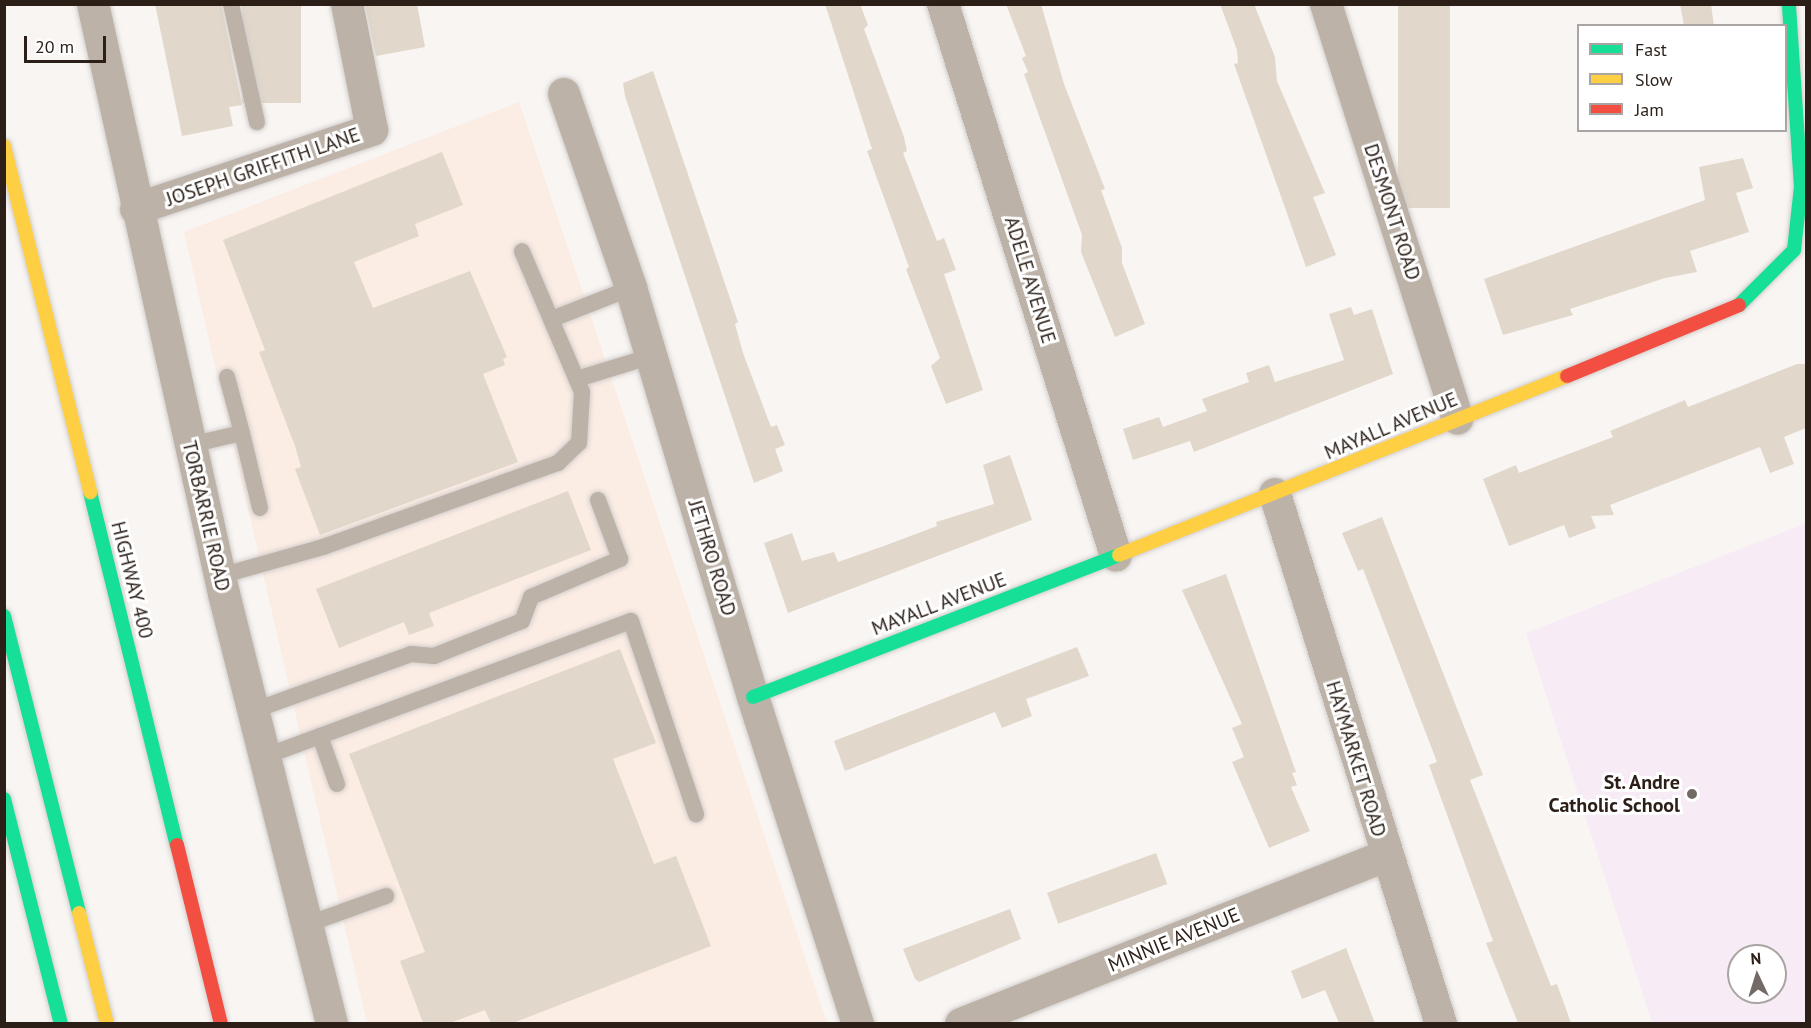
<!DOCTYPE html>
<style>
body{margin:0}
#map{position:relative;width:1811px;height:1028px;overflow:hidden;background:#f8f5f3;font-family:"PT Sans",sans-serif}
div>[style]{position:absolute}
.built>*{inset:0;background:#fbece4}
.education>*{inset:0;background:#f7ecf5}
.building>*{inset:0;background:#e1d8cb;transform-origin:0 0}
.roads{filter:drop-shadow(0 0 2px #d2cecc) drop-shadow(0 0 2px #d2cecc)}
.lane>*{height:16px;margin:-8px;padding:0 8px;transform-origin:8px;border-radius:8px;background:#bcb2a7}
.street>*{height:32px;margin:-16px;padding:0 16px;transform-origin:16px;border-radius:16px;background:#bcb2a7}
.fast>*{height:14px;margin:-7px;padding:0 7px;transform-origin:7px;border-radius:7px;background:#16e098}
.slow>*{height:14px;margin:-7px;padding:0 7px;transform-origin:7px;border-radius:7px;background:#ffcf43}
.jam>*{height:14px;margin:-7px;padding:0 7px;transform-origin:7px;border-radius:7px;background:#f24e42}
.dots>*{width:16px;height:16px;translate:-50% -50%;box-sizing:border-box;border:3px solid #fff;border-radius:50%}
span{translate:-50% -50%;white-space:nowrap;text-align:center;line-height:1.15;-webkit-text-stroke:6px #fff;paint-order:stroke}
.street-label{font-size:20px;color:#2b1f18}
.poi-label{font-size:20px;color:#2b1f18;font-weight:700}
.right{translate:-100% -50%;text-align:right}
.frame{position:absolute;inset:0;border:6px solid #2b1f18;pointer-events:none}
.legend{position:absolute;left:1577px;top:24px;width:210px;height:108px;box-sizing:border-box;background:#fff;border:2px solid #aaa5a3;margin:0;padding:8px 10px;list-style:none;font-size:18px;color:#2b1f18}
.legend li{display:flex;align-items:center;gap:12px;height:30px}
.legend b{width:30px;border:2px solid #aaa5a3}
.north{position:absolute;left:1727px;top:944px;width:60px;height:60px;box-sizing:border-box;background:#fff;border:2px solid #aaa5a3;border-radius:50%;rotate:356deg;font-size:16px;font-weight:700;line-height:24px;text-align:center;color:#2b1f18}
.north::after{content:'';display:block;margin:auto;width:21px;height:27px;background:#736a65;clip-path:polygon(50% 0,100% 100%,50% 72%,0 100%)}
.scale{position:absolute;left:24px;top:36px;width:82px;height:27px;box-sizing:border-box;border:3px solid #2b1f18;border-top:0;padding-left:8px;font-size:18px;line-height:21px;white-space:nowrap;color:#2b1f18;-webkit-text-stroke:4px #fff;paint-order:stroke}
</style>
<div id="map">
<div class="built">
<i style="clip-path:polygon(519px 102px,827px 1023px,367px 1023px,184px 232px)"></i>
</div>
<div class="education">
<i style="clip-path:polygon(evenodd,1806px 523px,1806px 1023px,1652px 1023px,1526px 633px,1806px 523px,1739px 956px,1775px 956px,1775px 992px,1739px 992px,1739px 956px)"></i>
</div>
<div class="building">
<i style="clip-path:polygon(155px 4px,221px 4px,242px 105px,229px 107px,233px 126px,182px 136px)"></i>
<i style="left:242px;top:4px;width:59px;height:99px"></i>
<i style="clip-path:polygon(365px 4px,417px 4px,425px 47px,376px 56px)"></i>
<i style="clip-path:polygon(825px 4px,860px 4px,868px 25px,864px 29px,904px 137px,907px 151px,903px 153px,937px 241px,944px 238px,956px 270px,944px 274px,983px 390px,946px 404px,931px 366px,940px 358px,906px 269px,909px 267px,867px 151px,872px 149px)"></i>
<i style="clip-path:polygon(1006px 4px,1041px 4px,1064px 84px,1105px 189px,1101px 190px,1122px 248px,1122px 263px,1145px 324px,1115px 337px,1081px 252px,1082px 235px,1024px 74px,1028px 72px,1022px 58px,1026px 56px)"></i>
<i style="clip-path:polygon(1220px 4px,1254px 4px,1275px 57px,1277px 81px,1325px 193px,1313px 197px,1336px 255px,1306px 267px,1234px 64px,1238px 63px,1237px 50px)"></i>
<i style="left:1398px;top:4px;width:52px;height:204px"></i>
<i style="clip-path:polygon(1680px 4px,1711px 4px,1714px 26px,1684px 26px)"></i>
<i style="clip-path:polygon(653px 71px,738px 322px,735px 324px,743px 353px,771px 427px,777px 425px,785px 445px,775px 449px,783px 471px,754px 483px,625px 96px,623px 83px)"></i>
<i style="clip-path:polygon(442px 152px,463px 205px,415px 224px,419px 236px,354px 262px,373px 308px,470px 271px,507px 357px,503px 359px,505px 365px,483px 374px,518px 462px,320px 535px,295px 469px,301px 467px,295px 446px,259px 352px,265px 350px,223px 240px)"></i>
<i style="clip-path:polygon(1743px 158px,1753px 188px,1736px 193px,1749px 232px,1690px 251px,1697px 272px,1665px 278px,1570px 309px,1573px 315px,1503px 335px,1484px 279px,1705px 200px,1699px 167px)"></i>
<i style="clip-path:polygon(1351px 307px,1354px 315px,1372px 309px,1393px 374px,1194px 452px,1190px 441px,1133px 460px,1123px 429px,1159px 417px,1163px 427px,1207px 411px,1202px 399px,1249px 382px,1246px 373px,1269px 365px,1275px 382px,1344px 360px,1329px 314px)"></i>
<i style="clip-path:polygon(1797px 364px,1806px 364px,1806px 428px,1784px 437px,1794px 464px,1770px 473px,1760px 447px,1610px 505px,1614px 515px,1591px 516px,1596px 528px,1569px 538px,1564px 525px,1509px 546px,1483px 479px,1516px 465px,1519px 473px,1613px 437px,1610px 431px,1685px 400px,1688px 407px)"></i>
<i style="clip-path:polygon(1010px 455px,1032px 520px,788px 613px,764px 543px,792px 533px,802px 561px,834px 552px,838px 562px,881px 547px,937px 526px,936px 522px,994px 504px,983px 465px)"></i>
<i style="clip-path:polygon(568px 491px,591px 550px,429px 613px,434px 626px,409px 635px,404px 622px,339px 648px,316px 589px)"></i>
<i style="clip-path:polygon(1382px 517px,1483px 775px,1470px 780px,1551px 986px,1557px 984px,1571px 1023px,1518px 1023px,1486px 943px,1493px 941px,1429px 765px,1437px 762px,1363px 569px,1358px 571px,1342px 533px)"></i>
<i style="clip-path:polygon(1226px 574px,1296px 772px,1292px 773px,1297px 785px,1291px 787px,1310px 831px,1269px 848px,1232px 762px,1244px 757px,1232px 728px,1242px 724px,1182px 590px)"></i>
<i style="clip-path:polygon(1077px 647px,1089px 676px,1026px 699px,1032px 716px,1002px 728px,995px 712px,845px 771px,834px 741px)"></i>
<i style="clip-path:polygon(620px 649px,656px 743px,613px 759px,654px 864px,676px 856px,711px 946px,513px 1023px,491px 1023px,485px 1010px,450px 1023px,423px 1023px,400px 961px,425px 952px,349px 754px)"></i>
<i style="left:1156px;top:853px;width:33px;height:116px;rotate:70deg"></i>
<i style="clip-path:polygon(1010px 909px,1021px 939px,919px 982px,915px 979px,903px 949px)"></i>
<i style="clip-path:polygon(1346px 948px,1375px 1023px,1339px 1023px,1325px 990px,1302px 999px,1291px 971px)"></i>
</div>
<div class="roads">
<div class="lane">
<i style="left:231px;top:4px;width:121px;rotate:77.6deg"></i>
<i style="left:552px;top:319px;width:85px;rotate:-21.4deg"></i>
<i style="left:577px;top:379px;width:78px;rotate:-17deg"></i>
<i style="left:242px;top:433px;width:77px;rotate:76.5deg"></i>
<i style="left:190px;top:445px;width:53px;rotate:-13deg"></i>
<i style="left:242px;top:433px;width:58px;rotate:-105deg"></i>
<i style="left:220px;top:576px;width:107px;rotate:-15.7deg"></i>
<i style="left:323px;top:547px;width:250px;rotate:-19.7deg"></i>
<i style="left:558px;top:463px;width:29px;rotate:-44deg"></i>
<i style="left:579px;top:443px;width:51px;rotate:-86.6deg"></i>
<i style="left:582px;top:392px;width:153px;rotate:-113.1deg"></i>
<i style="left:255px;top:710px;width:166px;rotate:-19.7deg"></i>
<i style="left:411px;top:654px;width:23px;rotate:5deg"></i>
<i style="left:434px;top:656px;width:95px;rotate:-21.7deg"></i>
<i style="left:522px;top:621px;width:26px;rotate:-69deg"></i>
<i style="left:531px;top:597px;width:97px;rotate:-23.1deg"></i>
<i style="left:620px;top:559px;width:63px;rotate:-110.4deg"></i>
<i style="left:320px;top:736px;width:51px;rotate:70.5deg"></i>
<i style="left:266px;top:756px;width:389px;rotate:-20.3deg"></i>
<i style="left:631px;top:621px;width:204px;rotate:71.4deg"></i>
<i style="left:308px;top:924px;width:83px;rotate:-19.7deg"></i>
</div>
<div class="street">
<i style="left:93px;top:4px;width:604px;rotate:77.48deg"></i>
<i style="left:224px;top:594px;width:443px;rotate:75.9deg"></i>
<i style="left:943px;top:4px;width:578px;rotate:72.6deg"></i>
<i style="left:1326px;top:4px;width:435px;rotate:72.4deg"></i>
<i style="left:564px;top:94px;width:205px;rotate:70.9deg"></i>
<i style="left:631px;top:288px;width:427px;rotate:73.4deg"></i>
<i style="left:753px;top:697px;width:343px;rotate:72.2deg"></i>
<i style="left:136px;top:209px;width:249px;rotate:-18.5deg"></i>
<i style="left:372px;top:130px;width:128px;rotate:-101.2deg"></i>
<i style="left:1275px;top:494px;width:555px;rotate:72.61deg"></i>
<i style="left:961px;top:1024px;width:457px;rotate:-21.6deg"></i>
</div>
<div class="fast">
<i style="left:1739px;top:305px;width:78px;rotate:-45deg"></i>
<i style="left:1794px;top:250px;width:63px;rotate:-83.7deg"></i>
<i style="left:1801px;top:187px;width:183px;rotate:-93.8deg"></i>
<i style="left:90px;top:492px;width:364px;rotate:76.2deg"></i>
<i style="left:4px;top:616px;width:306px;rotate:75.8deg"></i>
<i style="left:753px;top:697px;width:393px;rotate:-21.2deg"></i>
<i style="left:4px;top:799px;width:232px;rotate:75.8deg"></i>
</div>
<div class="slow">
<i style="left:4px;top:146px;width:357px;rotate:76deg"></i>
<i style="left:1119px;top:555px;width:482px;rotate:-21.8deg"></i>
<i style="left:79px;top:913px;width:114px;rotate:75.8deg"></i>
</div>
<div class="jam">
<i style="left:1567px;top:376px;width:186px;rotate:-22.4deg"></i>
<i style="left:177px;top:845px;width:184px;rotate:76.2deg"></i>
</div>
</div>
<div class="dots">
<i style="left:1692px;top:794px;background:#736a65"></i>
</div>
<div class="street-label">
<span style="left:263px;top:167px;rotate:-19deg">JOSEPH GRIFFITH LANE</span>
<span style="left:1392px;top:212px;rotate:72deg">DESMONT ROAD</span>
<span style="left:1030px;top:280px;rotate:73deg">ADELE AVENUE</span>
<span style="left:1391px;top:426px;rotate:-23deg">MAYALL AVENUE</span>
<span style="left:206px;top:516px;rotate:77deg">TORBARRIE ROAD</span>
<span style="left:712px;top:558px;rotate:73deg">JETHRO ROAD</span>
<span style="left:132px;top:580px;rotate:76deg">HIGHWAY 400</span>
<span style="left:939px;top:604px;rotate:-21deg">MAYALL AVENUE</span>
<span style="left:1356px;top:759px;rotate:73deg">HAYMARKET ROAD</span>
<span style="left:1174px;top:940px;rotate:-22deg">MINNIE AVENUE</span>
</div>
<div class="poi-label">
<span class="right" style="left:1680px;top:794px">St. Andre<br>Catholic School</span>
</div>
<div class="frame"></div>
<ul class="legend">
<li><b style="height:8px;background:#16e098"></b>Fast</li>
<li><b style="height:8px;background:#ffcf43"></b>Slow</li>
<li><b style="height:8px;background:#f24e42"></b>Jam</li>
</ul>
<div class="north">N</div>
<div class="scale">20 m</div>
</div>
